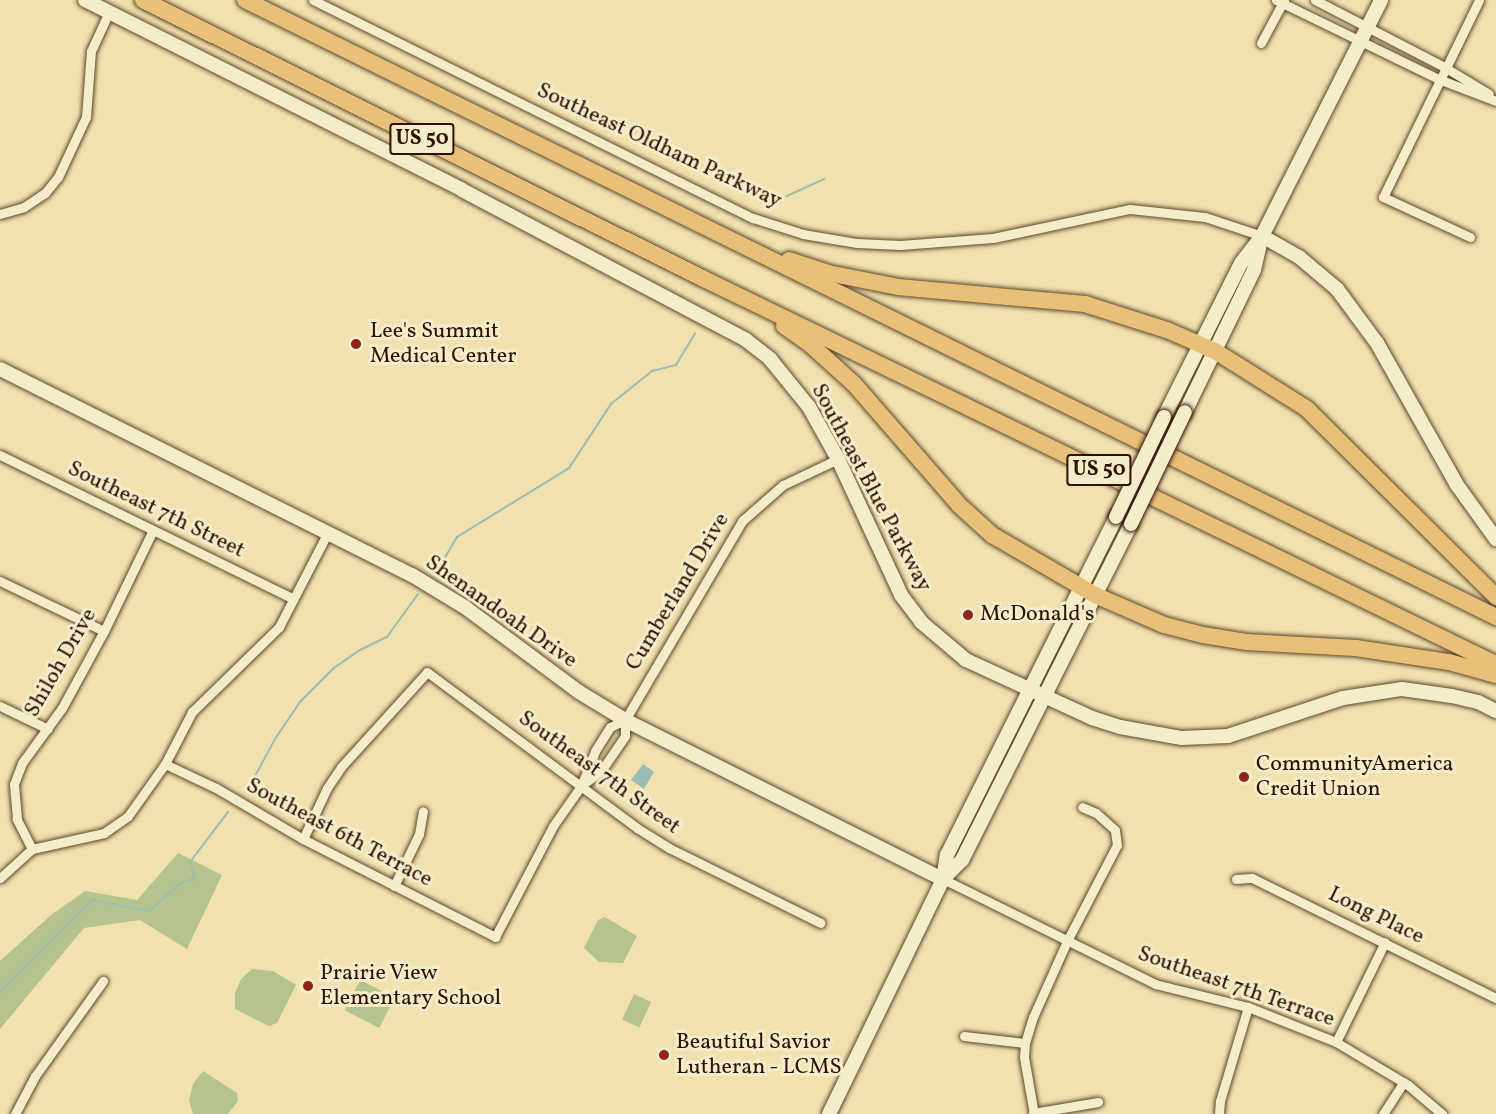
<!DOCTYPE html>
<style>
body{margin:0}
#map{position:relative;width:1496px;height:1114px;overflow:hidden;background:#f0e1ae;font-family:Vollkorn,serif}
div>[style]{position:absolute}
.green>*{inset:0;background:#b5c38e;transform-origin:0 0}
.water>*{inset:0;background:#9dbcb3}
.stream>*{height:2px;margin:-1px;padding:0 1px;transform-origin:1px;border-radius:1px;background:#9dbcb3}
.roads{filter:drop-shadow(0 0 2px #5e462c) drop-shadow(0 0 2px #5e462c)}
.street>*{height:9px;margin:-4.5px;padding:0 4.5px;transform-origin:4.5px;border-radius:4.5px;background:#f5ecca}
.secondary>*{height:14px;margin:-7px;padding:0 7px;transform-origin:7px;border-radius:7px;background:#f5ecca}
.highway>*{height:16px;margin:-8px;padding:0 8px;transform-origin:8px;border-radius:8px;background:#e8c077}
.bridges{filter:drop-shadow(0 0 2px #2e1200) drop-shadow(0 0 2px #2e1200)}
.secondary-bridge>*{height:14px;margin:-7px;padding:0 7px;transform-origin:7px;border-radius:7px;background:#f5ecca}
.dots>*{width:16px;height:16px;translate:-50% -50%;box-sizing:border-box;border:3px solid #f5ecca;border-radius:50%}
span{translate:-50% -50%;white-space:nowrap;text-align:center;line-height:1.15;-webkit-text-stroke:6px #f5ecca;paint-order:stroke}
.shield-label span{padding:2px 4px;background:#f5ecca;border:2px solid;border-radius:4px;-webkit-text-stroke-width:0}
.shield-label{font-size:21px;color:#2e1200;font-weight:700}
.street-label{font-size:22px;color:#2e1200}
.poi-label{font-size:22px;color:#2e1200}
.left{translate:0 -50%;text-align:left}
</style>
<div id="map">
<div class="green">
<i style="clip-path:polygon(178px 853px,222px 875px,187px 949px,140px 920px,84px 928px,0 1029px,0 961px,51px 915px,85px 891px,137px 900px)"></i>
<i style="clip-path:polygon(605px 917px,637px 936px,623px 963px,599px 962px,584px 948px,598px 920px)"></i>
<i style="clip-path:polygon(252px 969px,273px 971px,296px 985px,277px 1023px,269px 1026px,235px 1009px,235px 993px,241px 979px)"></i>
<i style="left:360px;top:980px;width:39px;height:34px;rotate:27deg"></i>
<i style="left:634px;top:994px;width:19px;height:28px;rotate:25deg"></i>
<i style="clip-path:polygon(203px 1071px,237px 1093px,238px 1101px,228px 1114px,193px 1114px,189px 1101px,193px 1084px)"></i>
</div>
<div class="water">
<i style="clip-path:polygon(643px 764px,654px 772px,644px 789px,631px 780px)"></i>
</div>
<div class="stream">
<i style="left:767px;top:205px;width:63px;rotate:-24.5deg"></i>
<i style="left:439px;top:568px;width:36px;rotate:-60deg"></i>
<i style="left:457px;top:537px;width:132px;rotate:-31.6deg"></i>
<i style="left:569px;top:468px;width:77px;rotate:-56.7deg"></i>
<i style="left:611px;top:404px;width:53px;rotate:-38.8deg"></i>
<i style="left:652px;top:371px;width:25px;rotate:-14deg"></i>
<i style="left:676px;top:365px;width:37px;rotate:-59deg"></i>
<i style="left:248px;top:789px;width:57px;rotate:-61.6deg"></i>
<i style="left:275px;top:739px;width:45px;rotate:-56deg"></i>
<i style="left:300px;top:702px;width:48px;rotate:-45deg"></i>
<i style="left:334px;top:668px;width:29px;rotate:-35deg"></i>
<i style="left:358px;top:651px;width:32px;rotate:-26deg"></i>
<i style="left:387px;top:637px;width:53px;rotate:-54.2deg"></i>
<i style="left:0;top:992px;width:130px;rotate:-45deg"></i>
<i style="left:92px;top:900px;width:58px;rotate:10.9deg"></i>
<i style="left:149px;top:911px;width:41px;rotate:-41.1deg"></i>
<i style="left:180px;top:884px;width:16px;rotate:-22deg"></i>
<i style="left:195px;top:878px;width:17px;rotate:-107deg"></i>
<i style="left:190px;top:862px;width:63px;rotate:-52.8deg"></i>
</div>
<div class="roads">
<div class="street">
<i style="left:313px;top:0;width:491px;rotate:26.4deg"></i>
<i style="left:753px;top:218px;width:52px;rotate:17.7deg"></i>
<i style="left:803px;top:234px;width:55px;rotate:9.5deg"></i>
<i style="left:857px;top:243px;width:43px;rotate:2.7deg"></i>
<i style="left:900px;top:245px;width:93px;rotate:-4.3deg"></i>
<i style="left:993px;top:238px;width:140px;rotate:-12deg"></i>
<i style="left:1130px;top:209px;width:75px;rotate:6.1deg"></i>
<i style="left:1205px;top:217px;width:60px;rotate:18.4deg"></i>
<i style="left:1276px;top:0;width:183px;rotate:25.9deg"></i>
<i style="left:1441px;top:80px;width:59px;rotate:20.9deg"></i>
<i style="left:1315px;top:0;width:148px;rotate:27.4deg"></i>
<i style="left:1446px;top:68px;width:50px;rotate:31.2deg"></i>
<i style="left:1261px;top:43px;width:49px;rotate:-61.9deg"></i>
<i style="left:0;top:214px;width:25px;rotate:-16deg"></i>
<i style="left:24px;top:207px;width:25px;rotate:-34deg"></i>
<i style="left:45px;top:193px;width:21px;rotate:-51deg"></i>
<i style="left:58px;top:177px;width:66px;rotate:-65deg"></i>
<i style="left:86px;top:117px;width:66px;rotate:-85.7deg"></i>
<i style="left:91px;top:51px;width:43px;rotate:-65.2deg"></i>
<i style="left:1470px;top:237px;width:96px;rotate:-155.3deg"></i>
<i style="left:1383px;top:197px;width:219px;rotate:-64deg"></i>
<i style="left:0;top:455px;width:327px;rotate:26.1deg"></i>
<i style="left:0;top:581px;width:115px;rotate:25.7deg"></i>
<i style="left:0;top:706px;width:53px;rotate:25.6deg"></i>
<i style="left:165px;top:764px;width:56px;rotate:25.2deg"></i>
<i style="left:216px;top:788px;width:101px;rotate:30.4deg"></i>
<i style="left:303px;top:839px;width:216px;rotate:27deg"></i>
<i style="left:495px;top:937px;width:125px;rotate:-62.4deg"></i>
<i style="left:553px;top:826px;width:49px;rotate:-55deg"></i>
<i style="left:581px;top:786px;width:38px;rotate:-68deg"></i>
<i style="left:595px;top:751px;width:28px;rotate:-58deg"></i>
<i style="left:610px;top:727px;width:17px;rotate:-25deg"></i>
<i style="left:581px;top:786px;width:25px;rotate:-37deg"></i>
<i style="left:601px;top:771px;width:42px;rotate:-55.6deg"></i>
<i style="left:625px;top:736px;width:16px;rotate:-90deg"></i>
<i style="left:625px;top:720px;width:231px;rotate:-59.5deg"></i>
<i style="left:742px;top:521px;width:55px;rotate:-41.3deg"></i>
<i style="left:783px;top:485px;width:61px;rotate:-25.3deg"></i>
<i style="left:303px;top:839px;width:56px;rotate:-64.8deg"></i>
<i style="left:327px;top:788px;width:25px;rotate:-56deg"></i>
<i style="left:341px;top:767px;width:128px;rotate:-47.8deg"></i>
<i style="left:427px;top:672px;width:262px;rotate:36.6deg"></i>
<i style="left:637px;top:828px;width:38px;rotate:32deg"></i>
<i style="left:669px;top:848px;width:169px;rotate:26.3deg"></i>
<i style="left:32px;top:849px;width:34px;rotate:-117deg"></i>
<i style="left:17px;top:819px;width:35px;rotate:-95deg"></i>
<i style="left:14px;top:784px;width:22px;rotate:-69deg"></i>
<i style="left:22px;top:763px;width:68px;rotate:-54deg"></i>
<i style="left:62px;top:708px;width:88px;rotate:-61.4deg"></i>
<i style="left:104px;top:631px;width:112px;rotate:-64.1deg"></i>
<i style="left:0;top:878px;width:43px;rotate:-42.2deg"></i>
<i style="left:32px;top:849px;width:74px;rotate:-12.5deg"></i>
<i style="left:104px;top:833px;width:29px;rotate:-35deg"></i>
<i style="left:128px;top:816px;width:64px;rotate:-54.6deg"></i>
<i style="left:165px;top:764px;width:59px;rotate:-62.6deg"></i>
<i style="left:192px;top:712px;width:122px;rotate:-44.3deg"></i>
<i style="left:279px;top:627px;width:107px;rotate:-62.7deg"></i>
<i style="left:943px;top:879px;width:237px;rotate:26.3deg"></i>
<i style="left:1155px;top:984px;width:96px;rotate:13.9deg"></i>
<i style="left:1248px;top:1007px;width:95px;rotate:21.7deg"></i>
<i style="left:1336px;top:1042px;width:84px;rotate:30.8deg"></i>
<i style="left:1408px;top:1085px;width:45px;rotate:40.5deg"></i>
<i style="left:1236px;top:879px;width:16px;rotate:-4deg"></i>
<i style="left:1252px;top:878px;width:272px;rotate:26.2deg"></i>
<i style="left:394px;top:886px;width:58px;rotate:-64.3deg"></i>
<i style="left:419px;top:834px;width:23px;rotate:-80deg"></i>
<i style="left:964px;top:1036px;width:61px;rotate:6.5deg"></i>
<i style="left:1336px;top:1042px;width:111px;rotate:-63.9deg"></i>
<i style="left:1033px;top:1113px;width:66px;rotate:-9.6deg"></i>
<i style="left:15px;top:1114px;width:43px;rotate:-62.2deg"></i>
<i style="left:35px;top:1076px;width:117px;rotate:-54.4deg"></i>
<i style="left:1034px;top:1114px;width:58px;rotate:-100deg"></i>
<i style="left:1024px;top:1057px;width:14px;rotate:-86deg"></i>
<i style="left:1025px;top:1043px;width:27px;rotate:-73deg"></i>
<i style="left:1033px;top:1017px;width:83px;rotate:-65.9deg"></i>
<i style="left:1067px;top:941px;width:108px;rotate:-62.5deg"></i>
<i style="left:1117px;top:845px;width:15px;rotate:-98deg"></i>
<i style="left:1115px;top:830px;width:25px;rotate:-138deg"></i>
<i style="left:1096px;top:813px;width:15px;rotate:-157deg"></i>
<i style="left:1219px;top:1114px;width:13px;rotate:-86deg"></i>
<i style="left:1220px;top:1101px;width:98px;rotate:-73.4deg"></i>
<i style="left:1383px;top:1114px;width:38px;rotate:-57deg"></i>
</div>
<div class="secondary">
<i style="left:85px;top:0;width:422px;rotate:26.7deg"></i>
<i style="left:462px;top:190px;width:321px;rotate:27.8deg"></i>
<i style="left:746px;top:340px;width:31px;rotate:38deg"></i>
<i style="left:770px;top:359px;width:62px;rotate:50.9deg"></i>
<i style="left:809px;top:407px;width:60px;rotate:60.9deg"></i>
<i style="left:838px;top:459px;width:150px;rotate:65.1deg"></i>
<i style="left:901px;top:595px;width:34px;rotate:53deg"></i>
<i style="left:921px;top:622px;width:59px;rotate:40.2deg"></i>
<i style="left:966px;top:660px;width:139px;rotate:24.7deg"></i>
<i style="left:1092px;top:718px;width:29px;rotate:18deg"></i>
<i style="left:1120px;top:727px;width:63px;rotate:10.1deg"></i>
<i style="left:1182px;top:738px;width:46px;rotate:-2.5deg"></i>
<i style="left:1228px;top:736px;width:121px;rotate:-18.3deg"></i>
<i style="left:1343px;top:698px;width:60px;rotate:-8.7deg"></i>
<i style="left:1402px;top:689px;width:50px;rotate:8deg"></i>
<i style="left:1452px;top:696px;width:27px;rotate:13deg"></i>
<i style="left:1478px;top:702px;width:20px;rotate:27deg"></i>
<i style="left:1262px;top:236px;width:43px;rotate:29.6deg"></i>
<i style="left:1299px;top:257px;width:50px;rotate:40.1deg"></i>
<i style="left:1337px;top:289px;width:67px;rotate:53.5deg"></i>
<i style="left:1377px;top:343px;width:163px;rotate:60.6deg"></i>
<i style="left:1457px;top:485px;width:67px;rotate:54.2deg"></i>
<i style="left:0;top:369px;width:461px;rotate:26.6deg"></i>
<i style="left:412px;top:575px;width:63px;rotate:31.4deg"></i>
<i style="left:466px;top:608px;width:141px;rotate:36.6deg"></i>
<i style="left:579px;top:692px;width:54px;rotate:31.3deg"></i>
<i style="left:625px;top:720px;width:356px;rotate:26.6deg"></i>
<i style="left:1185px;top:412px;width:158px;rotate:-64.1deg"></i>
<i style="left:1254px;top:270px;width:35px;rotate:-77deg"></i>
<i style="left:1262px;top:236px;width:264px;rotate:-63.2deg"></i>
<i style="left:1164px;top:417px;width:172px;rotate:-63.4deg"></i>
<i style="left:1241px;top:263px;width:29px;rotate:-52deg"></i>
<i style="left:943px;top:879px;width:27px;rotate:-45deg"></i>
<i style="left:962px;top:860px;width:376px;rotate:-63.3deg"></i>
<i style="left:829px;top:1114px;width:261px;rotate:-64.1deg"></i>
<i style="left:943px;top:879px;width:24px;rotate:-81deg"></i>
<i style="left:947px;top:855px;width:378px;rotate:-63.4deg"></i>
</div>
<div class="highway">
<i style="left:143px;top:0;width:624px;rotate:26.44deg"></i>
<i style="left:702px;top:278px;width:883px;rotate:25.93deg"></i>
<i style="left:245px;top:0;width:1395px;rotate:26.25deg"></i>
<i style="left:789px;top:260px;width:41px;rotate:18.4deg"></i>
<i style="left:828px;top:273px;width:71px;rotate:11.3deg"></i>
<i style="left:898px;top:287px;width:188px;rotate:5.2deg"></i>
<i style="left:1085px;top:304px;width:86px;rotate:17.6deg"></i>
<i style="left:1167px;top:330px;width:52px;rotate:23.6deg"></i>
<i style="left:1215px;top:351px;width:109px;rotate:32.2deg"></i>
<i style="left:1307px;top:409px;width:267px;rotate:44.8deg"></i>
<i style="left:784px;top:326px;width:33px;rotate:35deg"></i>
<i style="left:811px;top:345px;width:58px;rotate:42.2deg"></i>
<i style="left:854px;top:384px;width:160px;rotate:49deg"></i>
<i style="left:959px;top:505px;width:45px;rotate:42.3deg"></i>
<i style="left:992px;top:535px;width:119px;rotate:30.2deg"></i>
<i style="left:1095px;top:595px;width:75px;rotate:23.5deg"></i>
<i style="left:1164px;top:625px;width:40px;rotate:14.4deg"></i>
<i style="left:1203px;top:635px;width:45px;rotate:9deg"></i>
<i style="left:1247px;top:642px;width:109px;rotate:3.2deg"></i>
<i style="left:1356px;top:648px;width:94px;rotate:8.6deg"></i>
<i style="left:1449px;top:662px;width:49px;rotate:15.5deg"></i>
</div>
</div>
<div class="bridges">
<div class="secondary-bridge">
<i style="left:1116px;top:517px;width:111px;rotate:-64.4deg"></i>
<i style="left:1131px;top:524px;width:124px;rotate:-64.3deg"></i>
</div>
</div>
<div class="dots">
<i style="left:356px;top:344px;background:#8f2418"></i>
<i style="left:968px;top:615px;background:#8f2418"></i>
<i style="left:1244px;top:777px;background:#8f2418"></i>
<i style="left:308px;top:986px;background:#8f2418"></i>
<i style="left:664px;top:1055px;background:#8f2418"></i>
</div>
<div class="shield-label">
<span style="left:422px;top:139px">US 50</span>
<span style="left:1099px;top:470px">US 50</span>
</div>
<div class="street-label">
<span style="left:659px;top:146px;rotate:25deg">Southeast Oldham Parkway</span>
<span style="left:871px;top:488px;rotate:62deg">Southeast Blue Parkway</span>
<span style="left:156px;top:510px;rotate:26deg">Southeast 7th Street</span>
<span style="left:678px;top:592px;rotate:-59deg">Cumberland Drive</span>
<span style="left:501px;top:612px;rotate:35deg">Shenandoah Drive</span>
<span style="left:61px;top:663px;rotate:-60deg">Shiloh Drive</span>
<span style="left:599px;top:773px;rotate:36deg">Southeast 7th Street</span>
<span style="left:339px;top:833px;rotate:28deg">Southeast 6th Terrace</span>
<span style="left:1376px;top:916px;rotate:26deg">Long Place</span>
<span style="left:1236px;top:987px;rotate:19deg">Southeast 7th Terrace</span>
</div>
<div class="poi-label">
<span class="left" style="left:370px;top:344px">Lee's Summit<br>Medical Center</span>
<span class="left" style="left:980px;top:615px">McDonald's</span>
<span class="left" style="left:1256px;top:777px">CommunityAmerica<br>Credit Union</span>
<span class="left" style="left:320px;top:986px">Prairie View<br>Elementary School</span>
<span class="left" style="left:676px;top:1055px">Beautiful Savior<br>Lutheran - LCMS</span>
</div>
</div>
